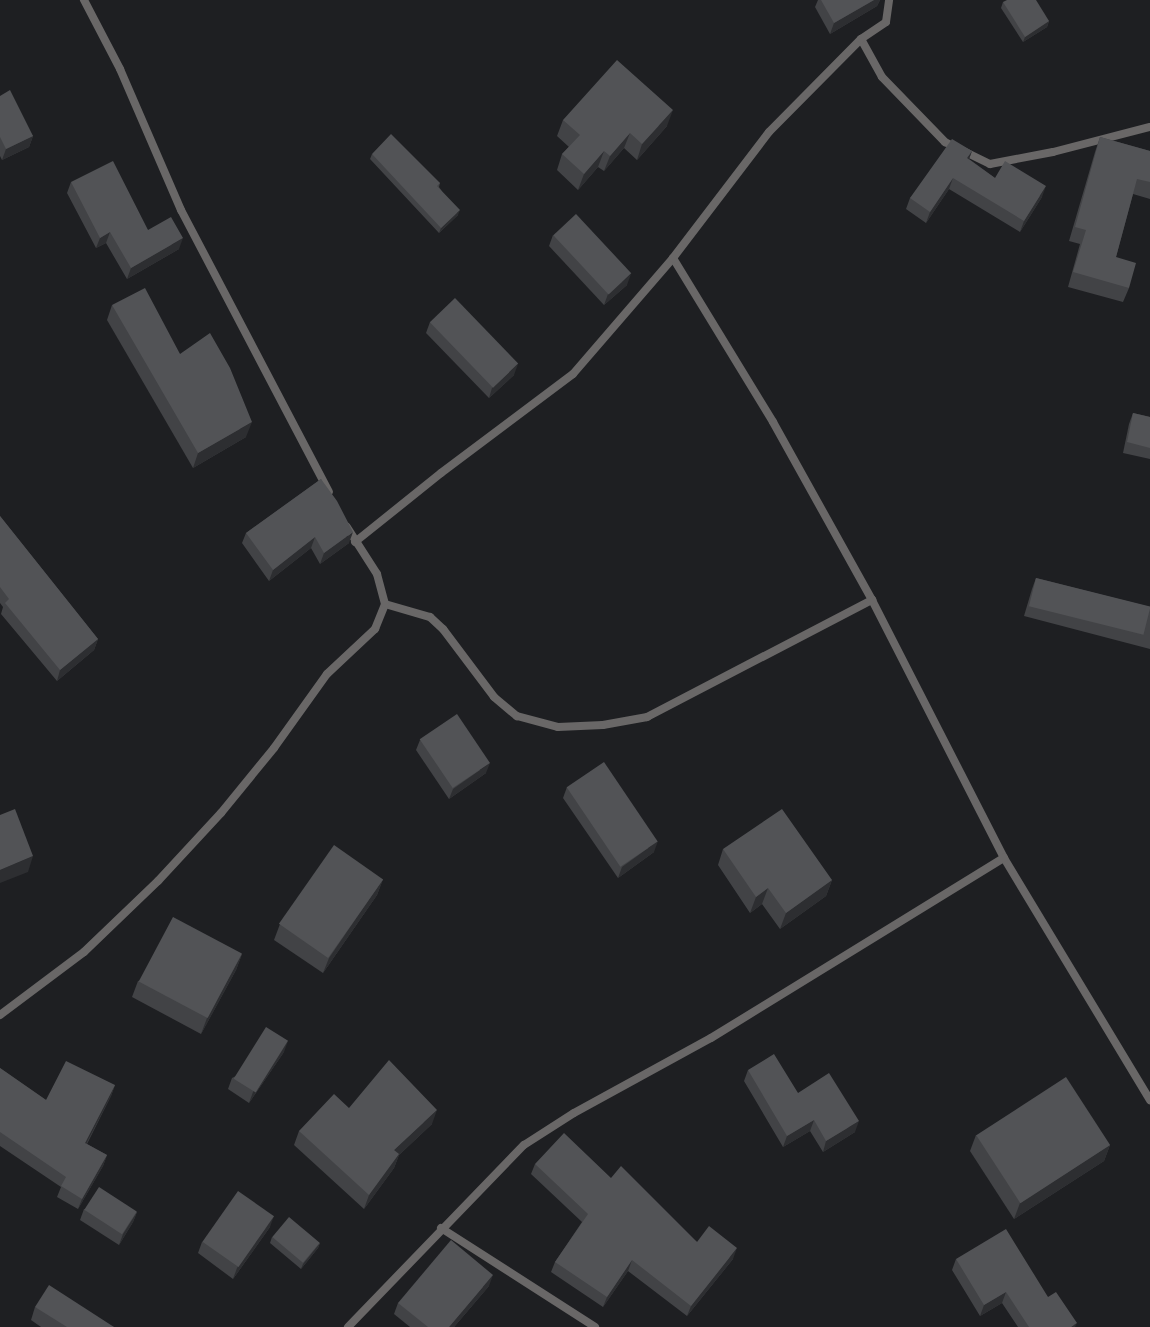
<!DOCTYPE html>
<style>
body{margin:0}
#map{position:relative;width:1150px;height:1327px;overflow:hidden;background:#1e1f22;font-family:Literata,serif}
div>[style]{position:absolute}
.minor>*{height:8px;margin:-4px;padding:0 4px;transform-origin:4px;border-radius:4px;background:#696767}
.wall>*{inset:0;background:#424346}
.shaded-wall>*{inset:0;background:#2d2e31}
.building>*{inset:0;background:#525356;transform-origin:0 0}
span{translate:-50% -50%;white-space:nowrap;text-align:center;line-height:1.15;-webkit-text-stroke:3px #1e1f22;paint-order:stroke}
</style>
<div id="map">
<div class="minor">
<i style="left:84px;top:0;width:78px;rotate:62.4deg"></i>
<i style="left:120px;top:69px;width:154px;rotate:66.6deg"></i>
<i style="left:181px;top:210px;width:318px;rotate:62.3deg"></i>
<i style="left:861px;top:39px;width:43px;rotate:61.1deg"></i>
<i style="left:882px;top:77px;width:91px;rotate:45.9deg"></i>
<i style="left:945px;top:142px;width:50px;rotate:26.1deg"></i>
<i style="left:990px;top:164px;width:64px;rotate:-10.8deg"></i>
<i style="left:1053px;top:152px;width:100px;rotate:-14.5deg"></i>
<i style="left:673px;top:258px;width:192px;rotate:58.6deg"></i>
<i style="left:773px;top:422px;width:204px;rotate:60.9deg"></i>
<i style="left:872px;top:600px;width:290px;rotate:62.9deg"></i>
<i style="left:1004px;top:858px;width:283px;rotate:58.9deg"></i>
<i style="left:355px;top:542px;width:110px;rotate:-38.7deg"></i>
<i style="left:441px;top:473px;width:165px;rotate:-36.9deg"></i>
<i style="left:573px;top:374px;width:153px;rotate:-49.2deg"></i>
<i style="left:673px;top:258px;width:158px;rotate:-52.7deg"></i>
<i style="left:769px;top:132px;width:131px;rotate:-45.3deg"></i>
<i style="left:861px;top:39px;width:30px;rotate:-34deg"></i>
<i style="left:886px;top:22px;width:22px;rotate:-82deg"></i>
<i style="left:385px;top:604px;width:47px;rotate:16.1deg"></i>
<i style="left:430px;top:617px;width:18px;rotate:43deg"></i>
<i style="left:443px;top:629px;width:85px;rotate:53.1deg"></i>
<i style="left:494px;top:697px;width:30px;rotate:40deg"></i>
<i style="left:517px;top:716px;width:42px;rotate:15deg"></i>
<i style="left:558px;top:727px;width:45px;rotate:-2.5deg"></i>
<i style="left:603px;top:725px;width:45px;rotate:-10.3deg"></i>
<i style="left:647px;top:717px;width:254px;rotate:-27.5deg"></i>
<i style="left:0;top:1015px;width:105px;rotate:-36.9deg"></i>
<i style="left:84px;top:952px;width:103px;rotate:-43.8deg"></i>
<i style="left:158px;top:881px;width:93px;rotate:-47.2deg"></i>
<i style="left:221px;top:813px;width:84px;rotate:-50.8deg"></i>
<i style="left:274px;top:748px;width:91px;rotate:-54.4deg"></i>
<i style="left:327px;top:674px;width:66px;rotate:-43.2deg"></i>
<i style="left:375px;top:629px;width:27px;rotate:-68deg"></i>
<i style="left:385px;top:604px;width:31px;rotate:-105deg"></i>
<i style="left:377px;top:574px;width:56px;rotate:-122.6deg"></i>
<i style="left:441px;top:1228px;width:183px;rotate:32.7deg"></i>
<i style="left:348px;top:1327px;width:253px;rotate:-46deg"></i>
<i style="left:524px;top:1145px;width:59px;rotate:-32.6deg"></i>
<i style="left:574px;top:1113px;width:156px;rotate:-28.7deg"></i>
<i style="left:711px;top:1038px;width:344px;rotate:-31.6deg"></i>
</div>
<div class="wall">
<i style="clip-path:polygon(818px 0,880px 0,877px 6px,830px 34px,815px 7px)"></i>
<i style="clip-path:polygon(1003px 2px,1049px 21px,1047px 27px,1023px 42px,1001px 8px)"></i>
<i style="clip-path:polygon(0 96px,33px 136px,29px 147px,2px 160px,0 156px)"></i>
<i style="clip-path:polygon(563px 120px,667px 126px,637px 160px,624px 148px,604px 171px,598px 167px,578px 190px,557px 170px,562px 154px,569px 147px,557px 136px)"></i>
<i style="clip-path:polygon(1100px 137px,1150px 151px,1150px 199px,1133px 194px,1116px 257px,1129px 288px,1123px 302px,1068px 287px,1080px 244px,1069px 241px,1095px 152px)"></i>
<i style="clip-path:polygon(972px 151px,969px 159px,995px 178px,1042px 197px,1020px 232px,949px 189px,926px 223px,906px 209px,910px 198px)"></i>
<i style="clip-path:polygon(372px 154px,440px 183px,439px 187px,458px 215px,439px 233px,370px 159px)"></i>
<i style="clip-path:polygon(71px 182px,148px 230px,179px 249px,127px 279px,106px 243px,96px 248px,67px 193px)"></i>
<i style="clip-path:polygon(553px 235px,627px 285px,604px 305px,549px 246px)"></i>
<i style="clip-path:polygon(112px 305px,180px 354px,246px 437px,193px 468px,107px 320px)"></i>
<i style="clip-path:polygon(430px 322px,514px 375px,489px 398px,426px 333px)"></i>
<i style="clip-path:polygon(1133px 413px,1150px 417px,1150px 459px,1123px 453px,1129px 424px)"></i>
<i style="clip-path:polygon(321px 479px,349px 543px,320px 564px,311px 548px,269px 581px,242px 543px,246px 533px)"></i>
<i style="clip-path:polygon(0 516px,98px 639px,94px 650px,57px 681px,1px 614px,3px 607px,0 603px)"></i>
<i style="clip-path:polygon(1036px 578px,1150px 607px,1150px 649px,1024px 616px,1032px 589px)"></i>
<i style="clip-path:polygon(420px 740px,486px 773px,449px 799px,416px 750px)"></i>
<i style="clip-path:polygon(567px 787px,654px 852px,618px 878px,563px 798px)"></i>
<i style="clip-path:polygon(723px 849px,832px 880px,826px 896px,780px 929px,762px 904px,750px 913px,718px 865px)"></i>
<i style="clip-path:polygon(383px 879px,377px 895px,323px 973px,274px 940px,280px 924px)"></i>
<i style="clip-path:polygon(242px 954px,236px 970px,201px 1034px,132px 997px,138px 981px)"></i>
<i style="clip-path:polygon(284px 1052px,249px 1103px,228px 1089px,232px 1078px)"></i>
<i style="clip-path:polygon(0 1068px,46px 1100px,115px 1085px,111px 1096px,87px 1144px,107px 1155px,103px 1166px,78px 1209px,57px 1197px,61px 1187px,0 1146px)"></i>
<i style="clip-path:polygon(748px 1070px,798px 1093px,855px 1132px,823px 1152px,810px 1131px,783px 1147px,744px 1081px)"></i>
<i style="clip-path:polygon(349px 1108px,432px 1124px,399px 1155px,394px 1168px,364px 1209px,294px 1145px,299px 1131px)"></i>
<i style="clip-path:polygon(976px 1135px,1110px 1145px,1104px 1161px,1014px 1219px,970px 1151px)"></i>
<i style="clip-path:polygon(535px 1164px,611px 1178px,697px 1242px,733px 1259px,687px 1316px,628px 1271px,603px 1307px,551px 1272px,555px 1262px,582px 1222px,531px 1174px)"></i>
<i style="clip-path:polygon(84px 1209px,137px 1212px,133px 1222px,119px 1245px,80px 1220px)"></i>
<i style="clip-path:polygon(270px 1227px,233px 1279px,198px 1253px,202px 1242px)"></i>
<i style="clip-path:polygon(272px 1237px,320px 1243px,318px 1248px,301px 1269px,270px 1243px)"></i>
<i style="clip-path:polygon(956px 1259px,1048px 1297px,1075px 1327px,1018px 1327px,1002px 1303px,980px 1316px,952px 1270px)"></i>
<i style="clip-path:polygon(489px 1286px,454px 1327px,410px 1327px,394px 1314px,398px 1303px)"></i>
<i style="clip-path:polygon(35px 1307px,114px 1327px,41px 1327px,31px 1320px)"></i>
</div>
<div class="shaded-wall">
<i style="clip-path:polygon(874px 0,880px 0,877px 6px,830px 34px,834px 23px)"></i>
<i style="clip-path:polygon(1049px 21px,1047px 27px,1023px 42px,1025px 37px)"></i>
<i style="clip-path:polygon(673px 110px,667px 126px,637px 160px,642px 144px)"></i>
<i style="clip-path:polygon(630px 133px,624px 148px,604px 171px,610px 156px)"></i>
<i style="clip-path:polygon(33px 136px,29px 147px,2px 160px,6px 149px)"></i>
<i style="clip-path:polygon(604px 151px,598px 167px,578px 190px,584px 174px)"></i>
<i style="clip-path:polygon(972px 151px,968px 162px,967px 158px)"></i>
<i style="clip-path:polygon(953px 178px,949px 189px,926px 223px,930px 212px)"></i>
<i style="clip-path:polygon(1046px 186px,1042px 197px,1020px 232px,1024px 221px)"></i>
<i style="clip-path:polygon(460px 210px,458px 215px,439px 233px,441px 228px)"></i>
<i style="clip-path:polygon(110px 232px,106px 243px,96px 248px,100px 238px)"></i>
<i style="clip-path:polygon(183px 238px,179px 249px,127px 279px,131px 268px)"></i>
<i style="clip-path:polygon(631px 274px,627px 285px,604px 305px,608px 294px)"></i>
<i style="clip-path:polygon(518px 364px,514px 375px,489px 398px,492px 388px)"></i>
<i style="clip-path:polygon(252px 422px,246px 437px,193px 468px,198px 453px)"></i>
<i style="clip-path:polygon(353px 532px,349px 543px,320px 564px,324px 553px)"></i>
<i style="clip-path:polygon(315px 537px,311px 548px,269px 581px,273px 570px)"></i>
<i style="clip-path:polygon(98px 639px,94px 650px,57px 681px,60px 670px)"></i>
<i style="clip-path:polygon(490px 763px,486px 773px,449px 799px,453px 789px)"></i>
<i style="clip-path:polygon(658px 841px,654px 852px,618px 878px,622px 867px)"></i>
<i style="clip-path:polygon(33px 856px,28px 872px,0 883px,0 870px)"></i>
<i style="clip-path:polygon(383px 879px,377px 895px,323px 973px,329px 958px)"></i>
<i style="clip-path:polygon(832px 880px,826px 896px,780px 929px,786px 913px)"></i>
<i style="clip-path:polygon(768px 888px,762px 904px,750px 913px,756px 897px)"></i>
<i style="clip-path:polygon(242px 954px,236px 970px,201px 1034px,207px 1018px)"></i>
<i style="clip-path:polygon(288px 1041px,284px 1052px,249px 1103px,253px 1092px)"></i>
<i style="clip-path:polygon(115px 1085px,111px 1096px,81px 1154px,85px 1143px)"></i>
<i style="clip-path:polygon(437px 1110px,432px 1124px,399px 1155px,394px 1168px,364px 1209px,369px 1195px,394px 1150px)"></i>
<i style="clip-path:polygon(814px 1120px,810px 1131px,783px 1147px,787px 1136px)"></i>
<i style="clip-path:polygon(859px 1121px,855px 1132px,823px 1152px,826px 1141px)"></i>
<i style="clip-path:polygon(1110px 1145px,1104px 1161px,1014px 1219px,1020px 1203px)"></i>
<i style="clip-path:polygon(107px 1155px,103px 1166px,78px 1209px,82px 1199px)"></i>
<i style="clip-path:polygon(137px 1212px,133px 1222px,119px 1245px,123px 1234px)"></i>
<i style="clip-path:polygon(274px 1216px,270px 1227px,233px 1279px,237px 1268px)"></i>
<i style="clip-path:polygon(320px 1243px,318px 1248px,301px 1269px,303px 1264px)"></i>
<i style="clip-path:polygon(737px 1248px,733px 1259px,687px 1316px,691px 1306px)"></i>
<i style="clip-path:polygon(632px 1260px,628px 1271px,603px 1307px,607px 1297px)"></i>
<i style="clip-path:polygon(493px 1275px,489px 1286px,454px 1327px,449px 1327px)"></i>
<i style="clip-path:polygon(1006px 1292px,1002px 1303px,980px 1316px,984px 1305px)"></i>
<i style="clip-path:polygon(1077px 1323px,1075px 1327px,1071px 1327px)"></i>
</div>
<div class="building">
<i style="clip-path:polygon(821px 0,874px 0,834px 23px)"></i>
<i style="clip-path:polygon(1007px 0,1036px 0,1049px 21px,1025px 37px,1003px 2px)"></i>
<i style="clip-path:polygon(617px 60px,673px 110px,642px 144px,630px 133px,610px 156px,604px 151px,584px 174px,562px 154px,580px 135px,563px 120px)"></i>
<i style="clip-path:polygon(10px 90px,33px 136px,6px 149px,0 137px,0 96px)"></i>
<i style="clip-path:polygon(391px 134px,440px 183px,437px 186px,460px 210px,441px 228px,372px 154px)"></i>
<i style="clip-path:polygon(1100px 137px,1150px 151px,1150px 182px,1137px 179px,1116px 257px,1136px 263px,1129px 288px,1073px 272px,1086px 230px,1075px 227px)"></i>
<i style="clip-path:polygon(952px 139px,972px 151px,967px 158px,995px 178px,1005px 161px,1046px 186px,1024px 221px,953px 178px,930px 212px,910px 198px)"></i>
<i style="clip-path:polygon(113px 161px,148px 230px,171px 217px,183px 238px,131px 268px,110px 232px,100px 238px,71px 182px)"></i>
<i style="left:576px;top:214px;width:81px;height:31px;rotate:47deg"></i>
<i style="clip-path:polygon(145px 288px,180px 354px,210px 333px,230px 368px,252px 422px,198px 453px,112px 305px)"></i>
<i style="left:455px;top:298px;width:91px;height:35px;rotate:46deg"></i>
<i style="clip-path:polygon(1133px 413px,1150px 417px,1150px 448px,1127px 442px)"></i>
<i style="clip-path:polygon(321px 479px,337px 501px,353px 532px,324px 553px,315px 537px,273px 570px,246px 533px)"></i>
<i style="clip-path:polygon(0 516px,98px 639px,60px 670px,5px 603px,9px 599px,0 587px)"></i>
<i style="left:1036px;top:578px;width:118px;height:29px;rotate:14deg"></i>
<i style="left:457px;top:714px;width:59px;height:45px;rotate:56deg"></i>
<i style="left:604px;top:762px;width:96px;height:45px;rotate:56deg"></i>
<i style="clip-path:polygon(15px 809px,33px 856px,0 870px,0 815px)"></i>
<i style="clip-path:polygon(782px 809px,832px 880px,786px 913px,768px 888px,756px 897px,723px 849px)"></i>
<i style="left:334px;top:845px;width:60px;height:96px;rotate:35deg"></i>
<i style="left:173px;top:917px;width:78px;height:73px;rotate:28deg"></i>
<i style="left:266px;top:1027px;width:26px;height:61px;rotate:32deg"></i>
<i style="clip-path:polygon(774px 1054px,798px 1093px,829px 1073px,859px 1121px,826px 1141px,814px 1120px,787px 1136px,748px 1070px)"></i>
<i style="clip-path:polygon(389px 1060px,437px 1110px,394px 1150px,399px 1154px,369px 1195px,299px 1131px,334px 1094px,349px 1108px)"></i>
<i style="clip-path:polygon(66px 1061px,115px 1085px,85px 1143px,107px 1155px,82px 1199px,61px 1186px,66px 1177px,0 1132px,0 1068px,46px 1100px)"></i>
<i style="left:1066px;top:1077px;width:81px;height:107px;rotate:57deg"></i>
<i style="clip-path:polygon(564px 1133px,611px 1178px,621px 1166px,697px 1242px,709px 1226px,737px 1248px,691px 1306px,632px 1260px,607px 1297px,555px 1262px,588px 1214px,535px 1164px)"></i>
<i style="left:99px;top:1187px;width:45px;height:27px;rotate:33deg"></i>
<i style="left:238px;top:1191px;width:44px;height:62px;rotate:35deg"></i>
<i style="left:289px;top:1217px;width:40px;height:26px;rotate:40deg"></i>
<i style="clip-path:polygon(1006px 1229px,1048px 1297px,1056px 1292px,1077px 1323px,1071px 1327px,1029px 1327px,1006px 1292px,984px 1305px,956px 1259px)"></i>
<i style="clip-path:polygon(451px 1240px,493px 1275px,449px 1327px,428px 1327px,398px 1303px)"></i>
<i style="clip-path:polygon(49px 1285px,114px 1327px,67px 1327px,35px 1307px)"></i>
</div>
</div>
